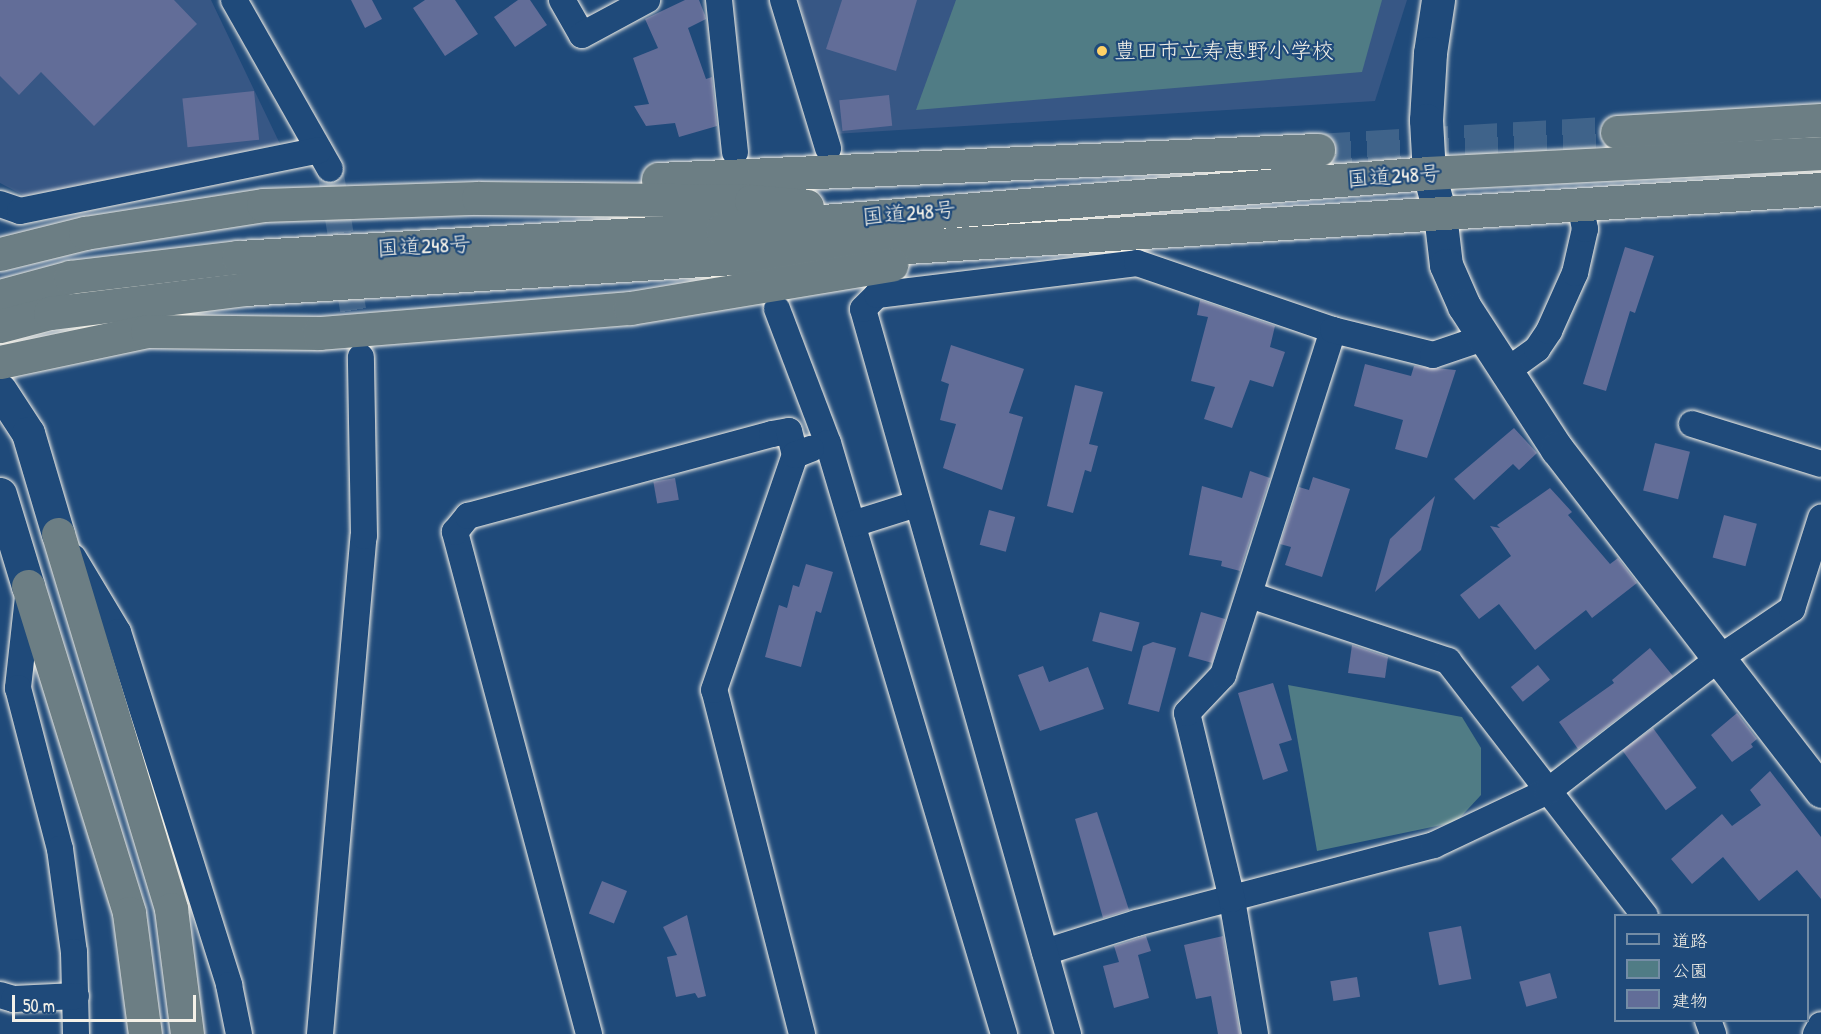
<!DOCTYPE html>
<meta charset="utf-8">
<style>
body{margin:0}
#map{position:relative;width:1821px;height:1034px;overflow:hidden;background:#1f4a7a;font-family:"Patrick Hand","Klee One",sans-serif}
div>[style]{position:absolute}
.built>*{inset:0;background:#375785}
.green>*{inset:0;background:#507c85}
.building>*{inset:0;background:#626d98;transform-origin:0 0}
.street-tunnel>*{height:26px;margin-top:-13px;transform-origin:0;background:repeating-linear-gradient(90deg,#3f638a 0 26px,transparent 0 39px)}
.highway-tunnel>*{height:33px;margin-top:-16.5px;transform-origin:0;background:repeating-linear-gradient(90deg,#3f638a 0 33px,transparent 0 49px)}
.roads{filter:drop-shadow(0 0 2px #f4f1e8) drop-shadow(0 0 2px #f4f1e8)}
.street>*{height:26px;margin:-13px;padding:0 13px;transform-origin:13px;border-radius:13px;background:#1f4a7a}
.secondary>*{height:33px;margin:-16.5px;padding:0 16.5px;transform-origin:16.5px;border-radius:16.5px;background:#1f4a7a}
.highway>*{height:33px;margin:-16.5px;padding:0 16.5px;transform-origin:16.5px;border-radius:16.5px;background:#6c7e84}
.dots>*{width:16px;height:16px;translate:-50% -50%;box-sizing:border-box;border:3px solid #1f4a7a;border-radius:50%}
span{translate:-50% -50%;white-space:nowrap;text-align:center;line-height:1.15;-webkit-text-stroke:4.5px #1f4a7a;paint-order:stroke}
.poi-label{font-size:22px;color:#f4f1e8}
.left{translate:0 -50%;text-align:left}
.street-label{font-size:22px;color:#f4f1e8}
.legend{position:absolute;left:1614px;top:914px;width:195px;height:108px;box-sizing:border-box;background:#1f4a7a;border:2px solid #748da6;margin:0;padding:8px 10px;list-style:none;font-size:18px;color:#f4f1e8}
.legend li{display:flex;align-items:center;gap:12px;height:30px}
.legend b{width:30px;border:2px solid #748da6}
.scale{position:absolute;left:12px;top:995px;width:184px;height:27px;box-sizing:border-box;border:3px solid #f4f1e8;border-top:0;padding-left:8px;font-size:18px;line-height:21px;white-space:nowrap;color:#f4f1e8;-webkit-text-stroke:4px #1f4a7a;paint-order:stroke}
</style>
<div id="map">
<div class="built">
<i style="clip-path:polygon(0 0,211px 0,280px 144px,25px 196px,0 183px)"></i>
<i style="clip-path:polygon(799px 0,1407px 0,1375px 101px,834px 134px)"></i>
</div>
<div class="green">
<i style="clip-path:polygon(956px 0,1382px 0,1362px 72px,916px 110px)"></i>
<i style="clip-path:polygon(1288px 685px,1462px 717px,1481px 748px,1481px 795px,1456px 822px,1317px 851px)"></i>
</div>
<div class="building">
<i style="clip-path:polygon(0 0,174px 0,197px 24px,94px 126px,41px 72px,19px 95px,0 76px)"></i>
<i style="clip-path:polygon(351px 0,372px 0,382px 19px,365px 28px)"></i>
<i style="clip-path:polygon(425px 0,455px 0,478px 34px,445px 56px,413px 8px)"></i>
<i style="clip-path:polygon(518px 0,530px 0,547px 25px,515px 47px,494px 17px)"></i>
<i style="clip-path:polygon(685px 0,699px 0,705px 15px,706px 19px,688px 28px,706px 79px,712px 77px,717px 126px,679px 137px,675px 123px,646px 126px,634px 106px,649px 104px,633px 58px,658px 48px,645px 19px)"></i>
<i style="clip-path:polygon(842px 0,917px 0,896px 71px,826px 49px)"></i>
<i style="left:254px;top:91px;width:49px;height:72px;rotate:84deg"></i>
<i style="left:889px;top:95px;width:31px;height:50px;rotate:84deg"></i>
<i style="clip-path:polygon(1625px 247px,1654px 256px,1635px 313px,1630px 311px,1606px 391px,1583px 384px)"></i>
<i style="clip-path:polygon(1200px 300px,1275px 326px,1270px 347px,1285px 352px,1273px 387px,1250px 380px,1232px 428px,1204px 419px,1215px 387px,1191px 381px,1208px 317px,1197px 315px)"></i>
<i style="clip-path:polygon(951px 345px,1024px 369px,1009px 413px,1023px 417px,1002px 490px,943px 468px,956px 424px,940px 420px,949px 384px,941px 381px)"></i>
<i style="clip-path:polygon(1365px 364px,1411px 376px,1414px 366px,1456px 370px,1427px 458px,1395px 449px,1403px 420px,1354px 406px)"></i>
<i style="clip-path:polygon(1075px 385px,1103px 392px,1089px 444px,1098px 446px,1091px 472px,1085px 470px,1073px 513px,1047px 506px)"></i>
<i style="clip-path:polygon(1514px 428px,1537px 453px,1519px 470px,1513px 464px,1474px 500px,1454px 479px)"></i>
<i style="left:1655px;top:443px;width:36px;height:49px;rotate:14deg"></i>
<i style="clip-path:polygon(1250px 471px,1270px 478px,1240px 571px,1221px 566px,1222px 561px,1189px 555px,1202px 486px,1242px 498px)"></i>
<i style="clip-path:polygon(1313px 477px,1350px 489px,1322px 577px,1285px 565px,1291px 547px,1280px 544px,1299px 487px,1309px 490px)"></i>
<i style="left:675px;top:478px;width:22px;height:22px;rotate:80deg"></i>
<i style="clip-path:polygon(1550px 488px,1572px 512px,1568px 515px,1610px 564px,1618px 558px,1637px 583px,1592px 618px,1586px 610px,1535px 650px,1499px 604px,1479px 619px,1460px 595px,1511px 556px,1490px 526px,1500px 528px,1497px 525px)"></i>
<i style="clip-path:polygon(1435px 496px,1421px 550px,1375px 592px,1390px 539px)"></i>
<i style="left:989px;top:510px;width:27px;height:36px;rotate:15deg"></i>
<i style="left:1724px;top:515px;width:34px;height:44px;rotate:15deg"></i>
<i style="clip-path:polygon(806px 564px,833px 572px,821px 613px,816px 611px,801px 667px,765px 657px,779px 605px,787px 608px,793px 585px,799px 587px)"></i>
<i style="left:1100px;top:612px;width:41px;height:30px;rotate:15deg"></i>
<i style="left:1201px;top:612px;width:25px;height:46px;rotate:16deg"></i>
<i style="clip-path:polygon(1153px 642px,1176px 648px,1159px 712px,1128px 704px,1143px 646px)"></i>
<i style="clip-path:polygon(1352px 645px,1388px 657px,1385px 678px,1348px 673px)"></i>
<i style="clip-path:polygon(1650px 648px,1673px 676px,1578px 749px,1559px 722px,1614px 683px,1612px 680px)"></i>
<i style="left:1538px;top:665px;width:19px;height:35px;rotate:51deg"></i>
<i style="clip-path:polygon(1043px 666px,1049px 682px,1088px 667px,1104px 709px,1040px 731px,1018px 675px)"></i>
<i style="clip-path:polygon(1273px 683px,1292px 740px,1279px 744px,1288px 771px,1263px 780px,1238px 693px)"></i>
<i style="clip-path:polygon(1737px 713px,1757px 739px,1751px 744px,1753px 747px,1732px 762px,1711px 735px)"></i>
<i style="left:1653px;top:728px;width:74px;height:38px;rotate:54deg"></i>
<i style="clip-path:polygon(1770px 771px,1821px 837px,1821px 899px,1797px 870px,1759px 901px,1723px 857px,1692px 884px,1671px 859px,1722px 814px,1732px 826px,1761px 805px,1750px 790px)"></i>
<i style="clip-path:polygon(1097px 812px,1129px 910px,1103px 918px,1075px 819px)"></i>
<i style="left:602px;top:881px;width:27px;height:35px;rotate:22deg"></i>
<i style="clip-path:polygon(687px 915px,706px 996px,698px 998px,695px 993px,676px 997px,667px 957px,677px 955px,663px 927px)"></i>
<i style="left:1461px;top:926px;width:54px;height:33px;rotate:79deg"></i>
<i style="clip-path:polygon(1146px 936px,1151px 951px,1138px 955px,1149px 998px,1114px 1008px,1103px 966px,1119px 962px,1114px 946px)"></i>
<i style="clip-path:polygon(1223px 936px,1240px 1034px,1218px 1034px,1211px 996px,1196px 999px,1184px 945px)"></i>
<i style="left:1550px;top:973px;width:26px;height:32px;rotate:74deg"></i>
<i style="left:1357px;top:977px;width:20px;height:27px;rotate:81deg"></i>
</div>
<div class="street-tunnel">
<i style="left:330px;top:169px;width:180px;rotate:80.7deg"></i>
</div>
<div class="highway-tunnel">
<i style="left:1318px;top:150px;width:300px;rotate:-3.4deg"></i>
</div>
<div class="roads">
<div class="street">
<i style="left:234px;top:0;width:194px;rotate:60.4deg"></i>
<i style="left:562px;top:0;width:40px;rotate:60.3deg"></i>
<i style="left:582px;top:35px;width:74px;rotate:-28.3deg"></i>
<i style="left:719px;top:0;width:153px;rotate:84deg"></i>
<i style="left:783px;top:0;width:155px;rotate:73.1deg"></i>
<i style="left:0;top:204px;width:21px;rotate:19deg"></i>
<i style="left:20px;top:211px;width:305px;rotate:-11.5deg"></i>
<i style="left:777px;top:309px;width:143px;rotate:69.2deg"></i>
<i style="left:828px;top:443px;width:617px;rotate:73.42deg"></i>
<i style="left:1504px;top:373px;width:41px;rotate:-36deg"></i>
<i style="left:1537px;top:349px;width:22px;rotate:-56deg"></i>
<i style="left:1549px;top:331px;width:64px;rotate:-65.9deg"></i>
<i style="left:1575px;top:273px;width:45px;rotate:-77.2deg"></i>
<i style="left:1585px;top:229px;width:26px;rotate:-101deg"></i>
<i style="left:1692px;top:424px;width:135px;rotate:17.2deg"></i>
<i style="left:853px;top:524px;width:66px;rotate:-17.6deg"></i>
<i style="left:73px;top:557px;width:87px;rotate:59deg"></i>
<i style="left:118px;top:632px;width:370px;rotate:72.5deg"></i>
<i style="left:229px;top:985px;width:50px;rotate:78.5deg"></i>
<i style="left:1250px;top:595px;width:209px;rotate:18.4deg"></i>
<i style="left:1448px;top:661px;width:322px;rotate:52.3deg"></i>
<i style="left:28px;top:597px;width:92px;rotate:96.3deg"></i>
<i style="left:18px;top:688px;width:166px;rotate:75.4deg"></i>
<i style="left:60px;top:849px;width:104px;rotate:82.3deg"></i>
<i style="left:74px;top:952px;width:82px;rotate:88.6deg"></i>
<i style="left:1045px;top:952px;width:96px;rotate:-17.5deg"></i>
<i style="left:1137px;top:923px;width:307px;rotate:-14.7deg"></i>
<i style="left:1434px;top:845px;width:126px;rotate:-25.3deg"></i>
<i style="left:1548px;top:791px;width:219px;rotate:-37.8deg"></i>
<i style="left:1721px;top:657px;width:86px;rotate:-34.1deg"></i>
<i style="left:1792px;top:609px;width:96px;rotate:-72.3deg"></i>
<i style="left:0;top:995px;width:15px;rotate:16deg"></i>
<i style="left:14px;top:999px;width:62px;rotate:-2.8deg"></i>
<i style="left:1708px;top:1020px;width:15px;rotate:70deg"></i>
<i style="left:320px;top:1034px;width:500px;rotate:-85deg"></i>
<i style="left:364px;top:536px;width:179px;rotate:-91deg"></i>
<i style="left:589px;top:1034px;width:520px;rotate:-104.95deg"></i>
<i style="left:455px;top:532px;width:21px;rotate:-51deg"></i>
<i style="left:468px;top:516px;width:315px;rotate:-15.1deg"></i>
<i style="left:772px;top:434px;width:17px;rotate:-10deg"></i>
<i style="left:789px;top:431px;width:25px;rotate:76deg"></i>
<i style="left:802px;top:1034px;width:355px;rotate:-104.3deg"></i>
<i style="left:714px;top:690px;width:249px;rotate:-71deg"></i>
<i style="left:795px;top:455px;width:17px;rotate:-21deg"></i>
<i style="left:1068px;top:1034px;width:753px;rotate:-105.79deg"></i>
<i style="left:863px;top:309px;width:20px;rotate:-45deg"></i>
<i style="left:877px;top:295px;width:262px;rotate:-7deg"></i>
<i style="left:1137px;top:263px;width:207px;rotate:18.9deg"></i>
<i style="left:1255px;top:1034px;width:137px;rotate:-99.7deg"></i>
<i style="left:1232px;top:899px;width:191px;rotate:-103.6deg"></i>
<i style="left:1187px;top:713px;width:52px;rotate:-46.5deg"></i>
<i style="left:1223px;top:675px;width:362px;rotate:-72.3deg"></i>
<i style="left:1333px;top:330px;width:103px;rotate:14deg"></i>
<i style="left:1433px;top:355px;width:56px;rotate:-18.8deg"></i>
<i style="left:1816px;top:1034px;width:10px;rotate:-61deg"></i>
</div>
<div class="secondary">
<i style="left:1438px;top:0;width:54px;rotate:98.6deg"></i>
<i style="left:1430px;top:53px;width:67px;rotate:93.4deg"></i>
<i style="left:1426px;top:120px;width:53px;rotate:86.8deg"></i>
<i style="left:1429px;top:173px;width:42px;rotate:75deg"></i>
<i style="left:1440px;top:214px;width:51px;rotate:83.3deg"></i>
<i style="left:1446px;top:265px;width:45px;rotate:66.3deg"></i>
<i style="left:1464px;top:306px;width:171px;rotate:57deg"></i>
<i style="left:1557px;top:449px;width:432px;rotate:52.3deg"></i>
<i style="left:0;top:390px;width:51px;rotate:56.9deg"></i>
<i style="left:28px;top:433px;width:105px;rotate:73.5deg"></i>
<i style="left:0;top:494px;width:96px;rotate:73.1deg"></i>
</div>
<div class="highway">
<i style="left:1617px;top:132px;width:204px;rotate:-3.4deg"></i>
<i style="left:658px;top:179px;width:661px;rotate:-2.52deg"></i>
<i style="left:0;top:254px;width:88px;rotate:-13.9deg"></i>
<i style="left:85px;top:233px;width:180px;rotate:-8.9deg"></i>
<i style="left:263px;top:205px;width:215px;rotate:-1.9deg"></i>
<i style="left:478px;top:198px;width:273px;rotate:0.6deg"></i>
<i style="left:751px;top:201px;width:56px;rotate:5.1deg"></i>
<i style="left:0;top:296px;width:73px;rotate:-15.2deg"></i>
<i style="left:70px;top:277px;width:169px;rotate:-6.8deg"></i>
<i style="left:238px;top:257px;width:485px;rotate:-3.3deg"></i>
<i style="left:722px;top:229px;width:709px;rotate:-4.53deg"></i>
<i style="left:1429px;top:173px;width:393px;rotate:-2.9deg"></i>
<i style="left:0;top:326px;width:52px;rotate:-14.6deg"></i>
<i style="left:50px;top:313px;width:196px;rotate:-7deg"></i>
<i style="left:245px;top:289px;width:1579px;rotate:-3.63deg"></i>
<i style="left:0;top:362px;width:150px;rotate:-11.9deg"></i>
<i style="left:147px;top:331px;width:172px;rotate:0.7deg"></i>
<i style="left:319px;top:333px;width:312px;rotate:-4.6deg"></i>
<i style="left:630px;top:308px;width:265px;rotate:-9.4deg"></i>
<i style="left:58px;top:534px;width:392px;rotate:73.2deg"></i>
<i style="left:171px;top:909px;width:126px;rotate:82.7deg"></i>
<i style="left:28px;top:586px;width:342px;rotate:72.8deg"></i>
<i style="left:129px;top:913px;width:122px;rotate:82.5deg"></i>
</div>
</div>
<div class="dots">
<i style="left:1102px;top:51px;background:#ffd166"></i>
</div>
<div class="poi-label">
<span class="left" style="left:1114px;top:51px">豊田市立寿恵野小学校</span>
</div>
<div class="street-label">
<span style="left:1394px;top:176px;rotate:-4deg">国道248号</span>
<span style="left:909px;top:213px;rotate:-5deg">国道248号</span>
<span style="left:424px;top:246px;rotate:-3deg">国道248号</span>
</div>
<ul class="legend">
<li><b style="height:8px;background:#1f4a7a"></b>道路</li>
<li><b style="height:16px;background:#507c85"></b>公園</li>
<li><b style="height:16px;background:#626d98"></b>建物</li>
</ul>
<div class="scale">50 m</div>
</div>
